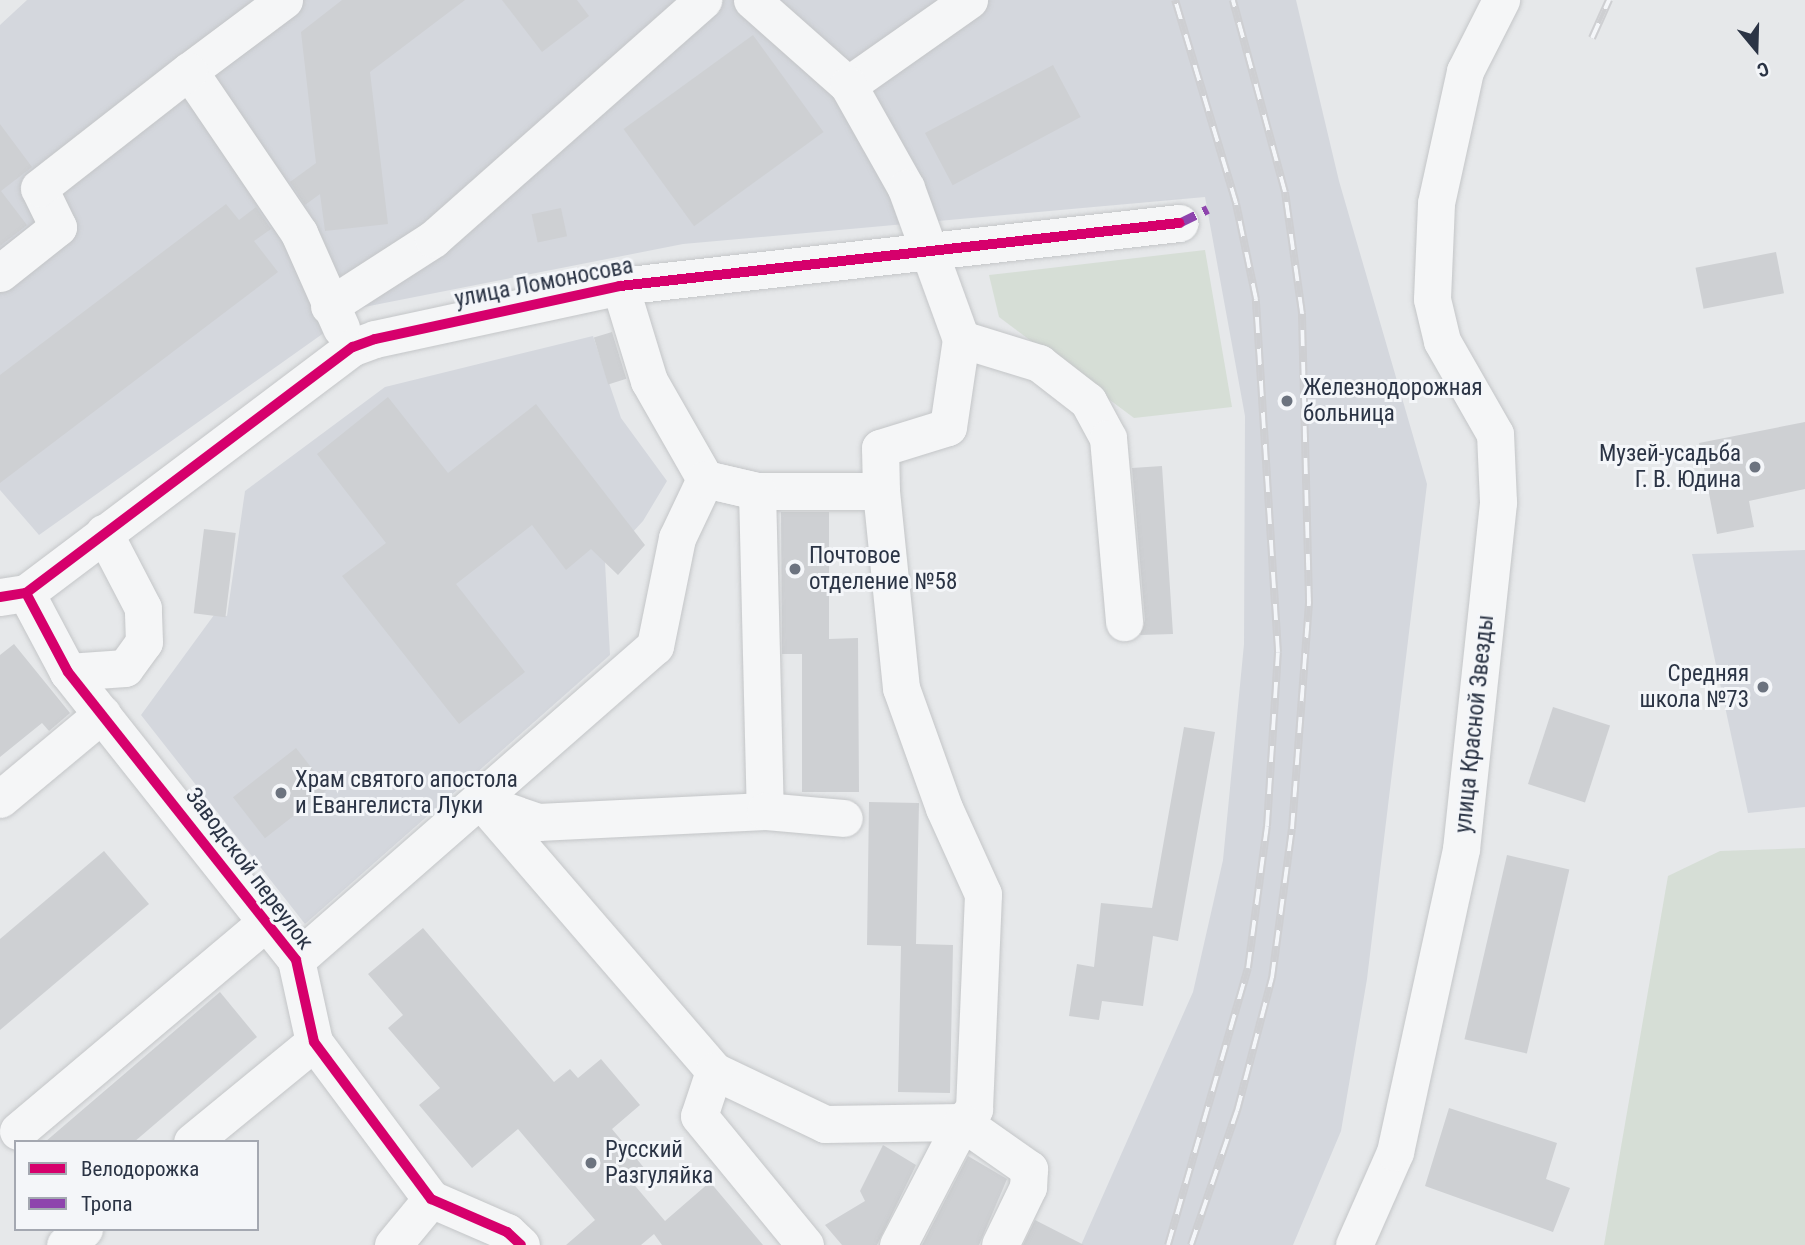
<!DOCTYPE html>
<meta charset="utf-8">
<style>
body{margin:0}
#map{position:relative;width:1805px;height:1245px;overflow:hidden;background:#e6e8ea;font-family:"Roboto Condensed",sans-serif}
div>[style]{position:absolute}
.built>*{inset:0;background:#d4d7dd}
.green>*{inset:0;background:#d6ded6}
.building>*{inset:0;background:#ced0d3;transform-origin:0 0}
.roads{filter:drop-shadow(0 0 2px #c4c6c8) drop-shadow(0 0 2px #c4c6c8)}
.minor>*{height:37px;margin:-18.5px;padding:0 18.5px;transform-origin:18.5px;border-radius:18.5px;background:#f5f6f7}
.rail>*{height:8px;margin-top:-4px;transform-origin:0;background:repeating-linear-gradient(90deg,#f4f6f9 0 16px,#cecfd2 0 32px);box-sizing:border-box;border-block:2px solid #cecfd2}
.quiet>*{height:9px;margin-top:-4.5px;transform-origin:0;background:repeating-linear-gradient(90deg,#8e44ad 0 18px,transparent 0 27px)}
.cycleway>*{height:10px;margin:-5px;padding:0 5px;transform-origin:5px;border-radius:5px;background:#d6006c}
.dots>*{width:19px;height:19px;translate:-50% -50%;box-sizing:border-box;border:4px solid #f4f6f9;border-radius:50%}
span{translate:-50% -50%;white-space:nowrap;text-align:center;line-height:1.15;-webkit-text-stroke:6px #f4f6f9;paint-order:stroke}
.street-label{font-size:23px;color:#2b3445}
.poi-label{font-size:23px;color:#2b3445}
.left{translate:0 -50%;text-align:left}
.right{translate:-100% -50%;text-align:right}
.legend{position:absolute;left:14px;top:1140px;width:245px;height:91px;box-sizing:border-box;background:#f4f6f9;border:2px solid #a4a8b1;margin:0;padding:9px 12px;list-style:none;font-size:21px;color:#2b3445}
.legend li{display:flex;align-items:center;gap:14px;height:35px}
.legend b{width:35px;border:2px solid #a4a8b1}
.north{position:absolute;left:1721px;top:14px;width:70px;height:70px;-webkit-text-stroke:5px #f4f6f9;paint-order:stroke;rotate:161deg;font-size:19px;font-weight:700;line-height:28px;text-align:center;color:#2b3445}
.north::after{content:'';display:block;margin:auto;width:24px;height:32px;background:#2b3445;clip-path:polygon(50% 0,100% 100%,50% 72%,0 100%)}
</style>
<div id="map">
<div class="built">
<i style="clip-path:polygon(27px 0,1296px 0,1339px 181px,1427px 484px,1367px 979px,1341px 1131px,1293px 1245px,1081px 1245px,1193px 992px,1223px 860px,1244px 644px,1245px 416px,1205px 197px,683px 244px,359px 308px,39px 535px,0 490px,0 25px)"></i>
<i style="clip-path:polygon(593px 336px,621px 418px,667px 481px,643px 521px,605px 562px,610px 655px,305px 924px,141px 715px,214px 615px,227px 616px,245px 491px,385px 387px)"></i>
<i style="clip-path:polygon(1805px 550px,1805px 807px,1748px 813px,1692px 554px)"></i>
</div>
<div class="green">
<i style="clip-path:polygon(1205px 250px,1232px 407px,1134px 418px,999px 317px,989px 275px)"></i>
<i style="clip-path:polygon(1805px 848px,1805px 1245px,1604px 1245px,1668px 876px,1720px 851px)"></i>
</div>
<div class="building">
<i style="clip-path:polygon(342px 0,465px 0,370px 72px,388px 224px,325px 231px,320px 194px,305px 205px,290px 182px,316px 163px,301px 32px)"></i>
<i style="clip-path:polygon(502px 0,577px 0,589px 16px,542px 52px)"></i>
<i style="left:753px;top:35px;width:120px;height:160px;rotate:54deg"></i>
<i style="left:1053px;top:65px;width:59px;height:145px;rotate:62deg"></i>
<i style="clip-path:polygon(0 124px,32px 167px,1px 191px,27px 225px,0 246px)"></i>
<i style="clip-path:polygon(226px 204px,239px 220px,256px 207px,271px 229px,254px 241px,278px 272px,0 483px,0 375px)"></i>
<i style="left:561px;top:208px;width:29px;height:30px;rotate:78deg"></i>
<i style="left:1776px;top:252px;width:42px;height:82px;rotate:79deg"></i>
<i style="left:612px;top:332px;width:49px;height:19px;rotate:73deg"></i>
<i style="clip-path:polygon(388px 397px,448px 473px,536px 404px,645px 545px,618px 575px,591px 549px,566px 570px,532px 525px,456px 584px,525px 672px,459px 724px,342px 576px,386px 543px,317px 454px)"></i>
<i style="clip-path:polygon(1805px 422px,1805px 489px,1749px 501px,1754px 527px,1717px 534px,1699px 443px)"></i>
<i style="clip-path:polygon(1162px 466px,1173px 634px,1140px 635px,1145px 620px,1132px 468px)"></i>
<i style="clip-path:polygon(781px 512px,829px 512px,829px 639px,858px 638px,859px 792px,802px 792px,802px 654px,782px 654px)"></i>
<i style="left:204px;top:529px;width:32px;height:85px;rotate:7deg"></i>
<i style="clip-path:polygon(14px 644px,70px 713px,49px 731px,42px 723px,0 757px,0 655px)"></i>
<i style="left:1553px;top:707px;width:60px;height:81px;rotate:18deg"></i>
<i style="clip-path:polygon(1184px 727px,1215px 732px,1178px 941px,1153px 936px,1143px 1006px,1102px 1001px,1099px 1020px,1069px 1016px,1077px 964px,1094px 967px,1101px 903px,1152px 908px)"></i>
<i style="left:296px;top:748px;width:52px;height:80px;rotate:52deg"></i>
<i style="clip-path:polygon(869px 802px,919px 803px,916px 944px,953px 945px,950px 1093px,898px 1092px,901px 946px,867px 945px)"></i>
<i style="clip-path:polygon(104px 851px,149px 904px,0 1030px,0 939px)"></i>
<i style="left:1507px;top:855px;width:64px;height:189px;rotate:13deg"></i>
<i style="clip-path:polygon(423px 928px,554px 1082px,570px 1069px,578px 1078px,601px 1059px,640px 1105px,612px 1129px,645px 1169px,631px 1181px,665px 1221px,710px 1182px,763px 1245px,662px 1245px,654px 1234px,641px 1245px,566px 1245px,595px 1220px,518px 1129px,472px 1168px,419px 1105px,440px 1088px,388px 1028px,403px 1015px,368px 974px)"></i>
<i style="clip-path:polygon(220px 992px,257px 1037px,134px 1142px,45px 1142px)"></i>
<i style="clip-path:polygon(1449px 1108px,1557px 1143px,1546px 1179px,1570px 1188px,1553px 1232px,1425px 1186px)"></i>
<i style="clip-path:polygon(883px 1145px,916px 1165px,877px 1245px,842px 1245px,825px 1225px,865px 1201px,860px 1191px)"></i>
<i style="clip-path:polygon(968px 1156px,1007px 1179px,979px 1245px,922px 1245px)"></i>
<i style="clip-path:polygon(1035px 1220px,1084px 1245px,1023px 1245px)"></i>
</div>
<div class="roads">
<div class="minor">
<i style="left:284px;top:0;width:119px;rotate:143.2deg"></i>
<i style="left:189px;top:71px;width:196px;rotate:55.8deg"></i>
<i style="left:299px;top:233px;width:104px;rotate:66.1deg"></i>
<i style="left:752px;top:0;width:128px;rotate:41.5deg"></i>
<i style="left:848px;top:85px;width:148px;rotate:-35.1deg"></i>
<i style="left:848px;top:85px;width:118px;rotate:60.6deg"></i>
<i style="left:906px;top:188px;width:161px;rotate:70deg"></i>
<i style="left:961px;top:339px;width:82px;rotate:17.1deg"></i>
<i style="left:1039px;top:363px;width:62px;rotate:37.8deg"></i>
<i style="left:1088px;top:401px;width:42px;rotate:61.6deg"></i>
<i style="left:1108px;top:438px;width:185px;rotate:85deg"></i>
<i style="left:0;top:273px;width:74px;rotate:-38.4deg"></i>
<i style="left:58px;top:227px;width:43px;rotate:-116deg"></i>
<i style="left:39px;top:188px;width:190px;rotate:-38deg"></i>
<i style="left:329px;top:306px;width:124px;rotate:-32.8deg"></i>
<i style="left:433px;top:239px;width:361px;rotate:-41.5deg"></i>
<i style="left:881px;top:491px;width:43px;rotate:-91.3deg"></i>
<i style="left:880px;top:448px;width:71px;rotate:-17.2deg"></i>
<i style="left:948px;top:427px;width:89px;rotate:-81.6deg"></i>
<i style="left:26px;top:593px;width:89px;rotate:62deg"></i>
<i style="left:68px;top:672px;width:367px;rotate:51.6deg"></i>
<i style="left:296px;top:960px;width:84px;rotate:77.6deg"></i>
<i style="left:314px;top:1042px;width:196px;rotate:53.3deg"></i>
<i style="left:431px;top:1199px;width:83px;rotate:23.5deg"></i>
<i style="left:507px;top:1232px;width:19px;rotate:43deg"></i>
<i style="left:0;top:597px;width:26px;rotate:-9deg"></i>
<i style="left:26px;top:593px;width:409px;rotate:-37deg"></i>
<i style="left:353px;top:347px;width:23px;rotate:-20deg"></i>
<i style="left:375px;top:339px;width:251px;rotate:-12.2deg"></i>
<i style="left:620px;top:286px;width:563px;rotate:-6.43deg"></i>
<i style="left:68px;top:672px;width:57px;rotate:-4deg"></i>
<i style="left:125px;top:668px;width:32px;rotate:-54deg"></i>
<i style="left:144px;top:642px;width:34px;rotate:-92deg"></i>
<i style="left:143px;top:608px;width:85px;rotate:-117.5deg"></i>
<i style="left:0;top:799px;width:133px;rotate:-39.8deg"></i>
<i style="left:483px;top:803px;width:354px;rotate:49.2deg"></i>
<i style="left:714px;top:1071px;width:123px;rotate:25.5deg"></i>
<i style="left:825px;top:1124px;width:137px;rotate:-0.8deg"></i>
<i style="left:962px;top:1122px;width:18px;rotate:-47deg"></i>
<i style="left:974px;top:1109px;width:215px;rotate:-87.6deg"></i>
<i style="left:983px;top:894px;width:94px;rotate:-114.4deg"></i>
<i style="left:944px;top:808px;width:127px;rotate:-109.7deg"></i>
<i style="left:901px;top:688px;width:198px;rotate:-95.8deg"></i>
<i style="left:881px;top:491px;width:124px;rotate:180deg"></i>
<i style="left:757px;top:491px;width:53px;rotate:-167deg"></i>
<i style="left:705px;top:479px;width:113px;rotate:-119.7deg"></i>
<i style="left:649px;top:381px;width:99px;rotate:-107deg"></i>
<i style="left:486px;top:804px;width:55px;rotate:19.1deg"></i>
<i style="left:538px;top:822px;width:227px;rotate:-2.8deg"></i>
<i style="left:296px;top:960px;width:477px;rotate:-41.2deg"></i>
<i style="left:655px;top:646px;width:110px;rotate:-78.5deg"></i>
<i style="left:677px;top:538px;width:65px;rotate:-64.6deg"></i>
<i style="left:705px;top:479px;width:53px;rotate:13deg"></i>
<i style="left:757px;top:491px;width:320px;rotate:88.6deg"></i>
<i style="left:765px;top:811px;width:79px;rotate:5.1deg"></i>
<i style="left:714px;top:1071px;width:47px;rotate:108.4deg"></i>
<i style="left:699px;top:1116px;width:167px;rotate:50.6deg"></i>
<i style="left:18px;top:1131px;width:323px;rotate:-40.1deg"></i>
<i style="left:192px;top:1142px;width:158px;rotate:-39.3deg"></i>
<i style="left:65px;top:1245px;width:25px;rotate:-40deg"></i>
<i style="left:393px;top:1245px;width:60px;rotate:-50.4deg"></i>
<i style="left:898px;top:1245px;width:139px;rotate:-62.5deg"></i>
<i style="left:962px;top:1122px;width:82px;rotate:35deg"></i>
<i style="left:1029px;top:1169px;width:18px;rotate:93deg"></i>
<i style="left:1028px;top:1187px;width:64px;rotate:115.8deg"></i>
<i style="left:1354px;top:1245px;width:102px;rotate:-66.2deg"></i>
<i style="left:1395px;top:1152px;width:310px;rotate:-77.7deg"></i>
<i style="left:1461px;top:849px;width:349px;rotate:-83.9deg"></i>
<i style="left:1498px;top:502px;width:68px;rotate:-92.5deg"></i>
<i style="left:1495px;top:434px;width:107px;rotate:-119.7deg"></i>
<i style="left:1442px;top:341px;width:43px;rotate:-103.4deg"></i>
<i style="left:1432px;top:299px;width:96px;rotate:-87.6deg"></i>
<i style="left:1436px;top:203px;width:135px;rotate:-77.6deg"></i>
<i style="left:1465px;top:71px;width:80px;rotate:-63.1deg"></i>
</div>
</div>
<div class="rail">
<i style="left:1592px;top:38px;width:42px;rotate:-65.9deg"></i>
<i style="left:1168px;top:1245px;width:288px;rotate:-73.9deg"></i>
<i style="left:1248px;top:968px;width:143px;rotate:-82.4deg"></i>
<i style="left:1267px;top:826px;width:174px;rotate:-86.4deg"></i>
<i style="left:1278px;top:652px;width:354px;rotate:-93.6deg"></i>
<i style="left:1256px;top:299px;width:98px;rotate:-101.8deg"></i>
<i style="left:1236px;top:203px;width:212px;rotate:-106.7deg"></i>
<i style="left:1191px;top:1245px;width:142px;rotate:-71.1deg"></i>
<i style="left:1237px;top:1111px;width:138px;rotate:-75.3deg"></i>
<i style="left:1272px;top:978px;width:150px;rotate:-82.4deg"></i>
<i style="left:1292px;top:829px;width:228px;rotate:-85.7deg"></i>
<i style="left:1309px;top:602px;width:289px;rotate:-91.4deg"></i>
<i style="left:1302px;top:313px;width:122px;rotate:-98deg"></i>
<i style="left:1285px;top:192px;width:199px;rotate:-105.2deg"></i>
</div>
<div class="quiet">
<i style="left:1179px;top:223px;width:32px;rotate:-26deg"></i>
</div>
<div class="cycleway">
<i style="left:26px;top:593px;width:89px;rotate:62deg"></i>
<i style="left:68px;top:672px;width:367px;rotate:51.6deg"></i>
<i style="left:296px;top:960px;width:84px;rotate:77.6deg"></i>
<i style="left:314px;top:1042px;width:196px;rotate:53.3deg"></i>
<i style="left:431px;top:1199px;width:83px;rotate:23.5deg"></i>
<i style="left:507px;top:1232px;width:19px;rotate:43deg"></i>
<i style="left:0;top:597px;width:26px;rotate:-9deg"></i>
<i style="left:26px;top:593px;width:409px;rotate:-37deg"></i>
<i style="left:353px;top:347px;width:23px;rotate:-20deg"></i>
<i style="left:375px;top:339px;width:251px;rotate:-12.2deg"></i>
<i style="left:620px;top:286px;width:563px;rotate:-6.43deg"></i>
</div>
<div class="dots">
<i style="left:1287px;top:401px;background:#6c737f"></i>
<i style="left:1755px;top:467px;background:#6c737f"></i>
<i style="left:795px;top:569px;background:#6c737f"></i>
<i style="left:1763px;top:687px;background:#6c737f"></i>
<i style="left:281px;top:793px;background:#6c737f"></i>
<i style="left:591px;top:1163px;background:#6c737f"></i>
</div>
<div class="street-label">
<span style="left:544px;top:283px;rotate:-11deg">улица Ломоносова</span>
<span style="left:1475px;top:724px;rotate:-84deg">улица Красной Звезды</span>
<span style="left:249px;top:869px;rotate:53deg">Заводской переулок</span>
</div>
<div class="poi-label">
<span class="left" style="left:1303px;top:401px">Железнодорожная<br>больница</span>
<span class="right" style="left:1741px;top:467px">Музей-усадьба<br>Г. В. Юдина</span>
<span class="left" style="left:809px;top:569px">Почтовое<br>отделение №58</span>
<span class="right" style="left:1749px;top:687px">Средняя<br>школа №73</span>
<span class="left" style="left:295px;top:793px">Храм святого апостола<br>и Евангелиста Луки</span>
<span class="left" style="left:605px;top:1163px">Русский<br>Разгуляйка</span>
</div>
<ul class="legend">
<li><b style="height:9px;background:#d6006c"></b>Велодорожка</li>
<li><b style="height:9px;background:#8e44ad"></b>Тропа</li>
</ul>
<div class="north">С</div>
</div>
